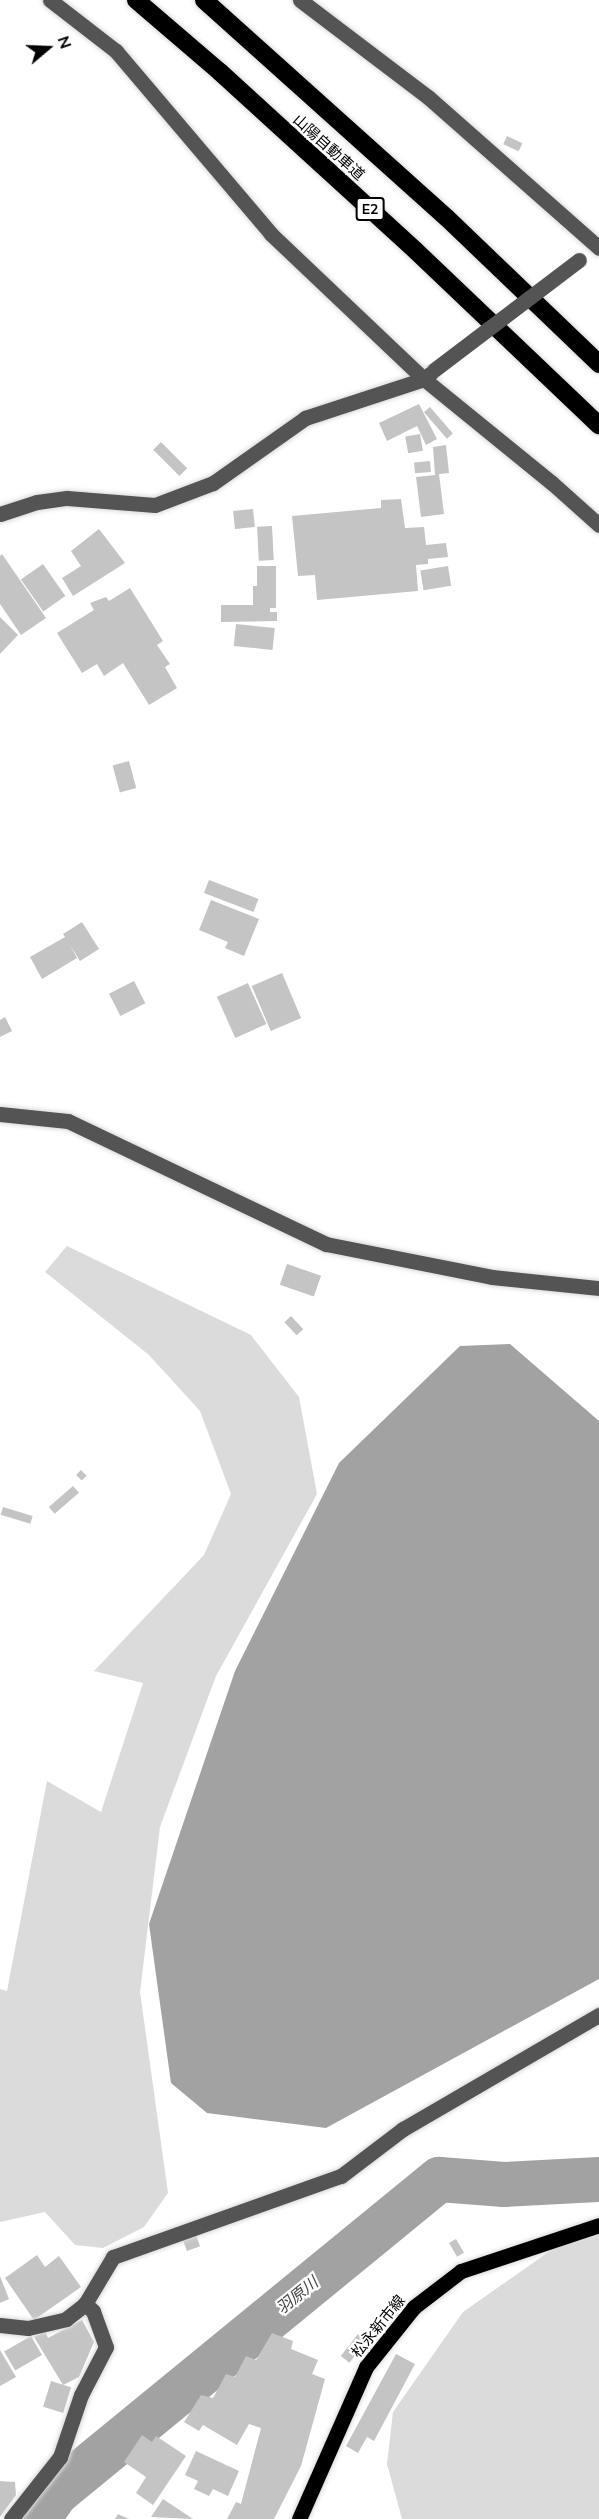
<!DOCTYPE html>
<meta charset="utf-8">
<style>
body{margin:0}
#map{position:relative;width:599px;height:2519px;overflow:hidden;background:#fff;font-family:Mulish,"Noto Sans JP",sans-serif}
div>[style]{position:absolute}
.green>*{inset:0;background:#dbdbdb}
.water>*{inset:0;background:#a2a2a2}
.river>*{height:45px;margin:-22.5px;padding:0 22.5px;transform-origin:22.5px;border-radius:22.5px;background:#a2a2a2}
.building>*{inset:0;background:#c4c4c4;transform-origin:0 0}
.roads{filter:drop-shadow(0 0 2px #dbdbdb) drop-shadow(0 0 2px #dbdbdb)}
.minor>*{height:15px;margin:-7.5px;padding:0 7.5px;transform-origin:7.5px;border-radius:7.5px;background:#545454}
.major>*{height:15px;margin:-7.5px;padding:0 7.5px;transform-origin:7.5px;border-radius:7.5px;background:#000}
.highway>*{height:18px;margin:-9px;padding:0 9px;transform-origin:9px;border-radius:9px;background:#000}
.minor-bridge>*{height:15px;margin:-7.5px;padding:0 7.5px;transform-origin:7.5px;border-radius:7.5px;background:#545454}
span{translate:-50% -50%;white-space:nowrap;text-align:center;line-height:1.15;-webkit-text-stroke:4.5px #fff;paint-order:stroke}
.shield-label span{padding:2px 4px;background:#fff;border:2px solid;border-radius:4px;-webkit-text-stroke-width:0}
.shield-label{font-size:14px;color:#000;font-weight:700}
.street-label{font-size:15px;color:#000}
.water-label{font-size:16px;color:#434343;font-style:italic}
.north{position:absolute;left:18px;top:18px;width:60px;height:60px;-webkit-text-stroke:4px #fff;paint-order:stroke;rotate:71deg;font-size:16px;font-weight:700;line-height:24px;text-align:center;color:#000}
.north::after{content:'';display:block;margin:auto;width:21px;height:27px;background:#000;clip-path:polygon(50% 0,100% 100%,50% 72%,0 100%)}
</style>
<div id="map">
<div class="green">
<i style="clip-path:polygon(67px 1246px,251px 1335px,299px 1397px,317px 1494px,216px 1676px,160px 1827px,140px 1992px,168px 2193px,144px 2227px,103px 2248px,75px 2245px,45px 2212px,0 2222px,0 1989px,7px 1991px,47px 1781px,101px 1812px,143px 1683px,94px 1671px,204px 1555px,231px 1494px,200px 1411px,149px 1355px,45px 1272px)"></i>
<i style="clip-path:polygon(599px 2232px,599px 2519px,402px 2519px,387px 2464px,393px 2412px,463px 2312px,557px 2246px)"></i>
</div>
<div class="water">
<i style="clip-path:polygon(510px 1344px,599px 1421px,599px 1979px,326px 2128px,207px 2113px,171px 2083px,149px 1924px,235px 1671px,339px 1463px,460px 1346px)"></i>
</div>
<div class="river">
<i style="left:37px;top:2519px;width:32px;rotate:-55deg"></i>
<i style="left:55px;top:2493px;width:496px;rotate:-39.3deg"></i>
<i style="left:439px;top:2179px;width:65px;rotate:4.4deg"></i>
<i style="left:504px;top:2184px;width:95px;rotate:-3deg"></i>
</div>
<div class="building">
<i style="left:507px;top:136px;width:17px;height:9px;rotate:25deg"></i>
<i style="clip-path:polygon(419px 404px,437px 439px,426px 445px,417px 426px,387px 441px,379px 423px)"></i>
<i style="left:430px;top:407px;width:35px;height:8px;rotate:49deg"></i>
<i style="left:420px;top:434px;width:17px;height:15px;rotate:80deg"></i>
<i style="left:161px;top:442px;width:37px;height:11px;rotate:45deg"></i>
<i style="clip-path:polygon(446px 445px,449px 473px,439px 474px,444px 514px,421px 517px,416px 477px,435px 475px,433px 447px)"></i>
<i style="left:430px;top:461px;width:11px;height:16px;rotate:85deg"></i>
<i style="clip-path:polygon(401px 499px,405px 528px,424px 527px,426px 545px,446px 543px,448px 557px,428px 559px,428px 564px,416px 565px,418px 591px,317px 600px,315px 575px,298px 576px,292px 516px,381px 508px,381px 500px)"></i>
<i style="left:253px;top:509px;width:18px;height:20px;rotate:84deg"></i>
<i style="left:272px;top:526px;width:34px;height:15px;rotate:87deg"></i>
<i style="clip-path:polygon(99px 529px,125px 563px,73px 596px,62px 578px,81px 566px,71px 551px)"></i>
<i style="clip-path:polygon(2px 554px,46px 618px,21px 635px,0 604px,0 556px)"></i>
<i style="left:43px;top:564px;width:39px;height:27px;rotate:55deg"></i>
<i style="clip-path:polygon(257px 566px,276px 566px,276px 608px,270px 608px,270px 612px,277px 612px,277px 621px,221px 622px,221px 605px,253px 605px,253px 586px,257px 586px)"></i>
<i style="left:448px;top:566px;width:20px;height:28px;rotate:81deg"></i>
<i style="clip-path:polygon(130px 588px,163px 641px,157px 645px,170px 664px,165px 667px,177px 688px,149px 705px,123px 663px,104px 676px,97px 664px,82px 673px,57px 633px,94px 610px,90px 603px,106px 597px,109px 601px)"></i>
<i style="clip-path:polygon(0 617px,18px 635px,0 654px)"></i>
<i style="left:236px;top:624px;width:39px;height:22px;rotate:6deg"></i>
<i style="left:129px;top:761px;width:28px;height:17px;rotate:75deg"></i>
<i style="left:209px;top:880px;width:53px;height:14px;rotate:21deg"></i>
<i style="clip-path:polygon(211px 900px,259px 919px,244px 956px,225px 948px,228px 942px,199px 930px)"></i>
<i style="clip-path:polygon(82px 922px,99px 949px,80px 961px,70px 945px,77px 958px,42px 979px,30px 957px,65px 937px,63px 934px)"></i>
<i style="left:282px;top:973px;width:49px;height:33px;rotate:67deg"></i>
<i style="left:134px;top:981px;width:25px;height:28px;rotate:63deg"></i>
<i style="left:248px;top:983px;width:45px;height:34px;rotate:66deg"></i>
<i style="clip-path:polygon(5px 1017px,12px 1031px,0 1037px,0 1020px)"></i>
<i style="left:287px;top:1264px;width:36px;height:22px;rotate:19deg"></i>
<i style="left:291px;top:1316px;width:18px;height:9px;rotate:47deg"></i>
<i style="left:81px;top:1470px;width:8px;height:7px;rotate:45deg"></i>
<i style="left:73px;top:1486px;width:9px;height:32px;rotate:49deg"></i>
<i style="left:3px;top:1507px;width:31px;height:8px;rotate:17deg"></i>
<i style="left:196px;top:2235px;width:12px;height:14px;rotate:70deg"></i>
<i style="left:456px;top:2239px;width:16px;height:8px;rotate:60deg"></i>
<i style="clip-path:polygon(37px 2255px,45px 2267px,59px 2256px,81px 2287px,34px 2320px,5px 2278px)"></i>
<i style="clip-path:polygon(0 2276px,9px 2299px,0 2303px)"></i>
<i style="clip-path:polygon(82px 2320px,94px 2342px,79px 2377px,63px 2385px,34px 2337px,45px 2331px,48px 2338px)"></i>
<i style="clip-path:polygon(272px 2333px,293px 2341px,291px 2349px,318px 2360px,312px 2374px,325px 2379px,301px 2466px,274px 2519px,227px 2519px,236px 2502px,241px 2504px,261px 2428px,249px 2424px,237px 2445px,203px 2425px,199px 2431px,184px 2422px,201px 2395px,213px 2398px,226px 2374px,235px 2377px,246px 2356px,256px 2360px)"></i>
<i style="left:358px;top:2334px;width:11px;height:28px;rotate:38deg"></i>
<i style="left:31px;top:2336px;width:22px;height:31px;rotate:60deg"></i>
<i style="clip-path:polygon(0 2350px,16px 2377px,0 2386px)"></i>
<i style="clip-path:polygon(396px 2354px,415px 2364px,374px 2441px,367px 2437px,358px 2453px,346px 2446px)"></i>
<i style="left:51px;top:2381px;width:21px;height:27px;rotate:17deg"></i>
<i style="clip-path:polygon(142px 2435px,152px 2442px,156px 2436px,186px 2456px,153px 2505px,136px 2493px,146px 2477px,124px 2462px)"></i>
<i style="clip-path:polygon(196px 2451px,239px 2471px,228px 2496px,213px 2489px,209px 2496px,194px 2489px,198px 2481px,185px 2475px)"></i>
<i style="clip-path:polygon(0 2481px,15px 2482px,16px 2495px,0 2517px)"></i>
<i style="clip-path:polygon(163px 2499px,193px 2519px,151px 2517px)"></i>
<i style="clip-path:polygon(118px 2514px,129px 2519px,115px 2519px)"></i>
</div>
<div class="roads">
<div class="minor">
<i style="left:50px;top:0;width:83px;rotate:37.7deg"></i>
<i style="left:116px;top:51px;width:240px;rotate:49.7deg"></i>
<i style="left:271px;top:234px;width:211px;rotate:43.5deg"></i>
<i style="left:424px;top:379px;width:165px;rotate:39.1deg"></i>
<i style="left:552px;top:483px;width:63px;rotate:41.8deg"></i>
<i style="left:300px;top:0;width:161px;rotate:37.2deg"></i>
<i style="left:428px;top:97px;width:228px;rotate:41.4deg"></i>
<i style="left:0;top:514px;width:39px;rotate:-18deg"></i>
<i style="left:37px;top:502px;width:30px;rotate:-8deg"></i>
<i style="left:67px;top:498px;width:88px;rotate:4.5deg"></i>
<i style="left:155px;top:505px;width:62px;rotate:-20.8deg"></i>
<i style="left:213px;top:483px;width:113px;rotate:-35.2deg"></i>
<i style="left:305px;top:418px;width:125px;rotate:-18.1deg"></i>
<i style="left:424px;top:379px;width:8px;rotate:-40deg"></i>
<i style="left:0;top:1114px;width:68px;rotate:5.9deg"></i>
<i style="left:68px;top:1121px;width:286px;rotate:25.5deg"></i>
<i style="left:326px;top:1244px;width:169px;rotate:11.2deg"></i>
<i style="left:492px;top:1277px;width:108px;rotate:5.9deg"></i>
<i style="left:0;top:2325px;width:28px;rotate:6deg"></i>
<i style="left:28px;top:2328px;width:39px;rotate:-13deg"></i>
<i style="left:66px;top:2319px;width:24px;rotate:-38deg"></i>
<i style="left:85px;top:2304px;width:55px;rotate:-59.2deg"></i>
<i style="left:113px;top:2257px;width:242px;rotate:-19.6deg"></i>
<i style="left:341px;top:2176px;width:78px;rotate:-37.2deg"></i>
<i style="left:403px;top:2129px;width:227px;rotate:-30.2deg"></i>
<i style="left:11px;top:2519px;width:79px;rotate:-51.7deg"></i>
<i style="left:60px;top:2457px;width:65px;rotate:-71.3deg"></i>
<i style="left:81px;top:2395px;width:54px;rotate:-62.5deg"></i>
<i style="left:106px;top:2347px;width:38px;rotate:-110deg"></i>
<i style="left:93px;top:2311px;width:11px;rotate:-139deg"></i>
</div>
<div class="major">
<i style="left:299px;top:2519px;width:166px;rotate:-66.2deg"></i>
<i style="left:366px;top:2367px;width:77px;rotate:-51.3deg"></i>
<i style="left:414px;top:2307px;width:59px;rotate:-37.5deg"></i>
<i style="left:461px;top:2271px;width:145px;rotate:-18.4deg"></i>
</div>
<div class="highway">
<i style="left:136px;top:0;width:111px;rotate:40.6deg"></i>
<i style="left:220px;top:72px;width:265px;rotate:42.4deg"></i>
<i style="left:416px;top:251px;width:253px;rotate:43.6deg"></i>
<i style="left:204px;top:0;width:326px;rotate:41.9deg"></i>
<i style="left:447px;top:218px;width:211px;rotate:43.8deg"></i>
</div>
</div>
<div class="minor-bridge">
<i style="left:434px;top:370px;width:182px;rotate:-37.2deg"></i>
</div>
<div class="shield-label">
<span style="left:370px;top:209px">E2</span>
</div>
<div class="street-label">
<span style="left:329px;top:147px;rotate:42deg">山陽自動車道</span>
<span style="left:378px;top:2326px;rotate:-51deg">松永新市線</span>
</div>
<div class="water-label">
<span style="left:297px;top:2295px;rotate:-39deg">羽原川</span>
</div>
<div class="north">N</div>
</div>
